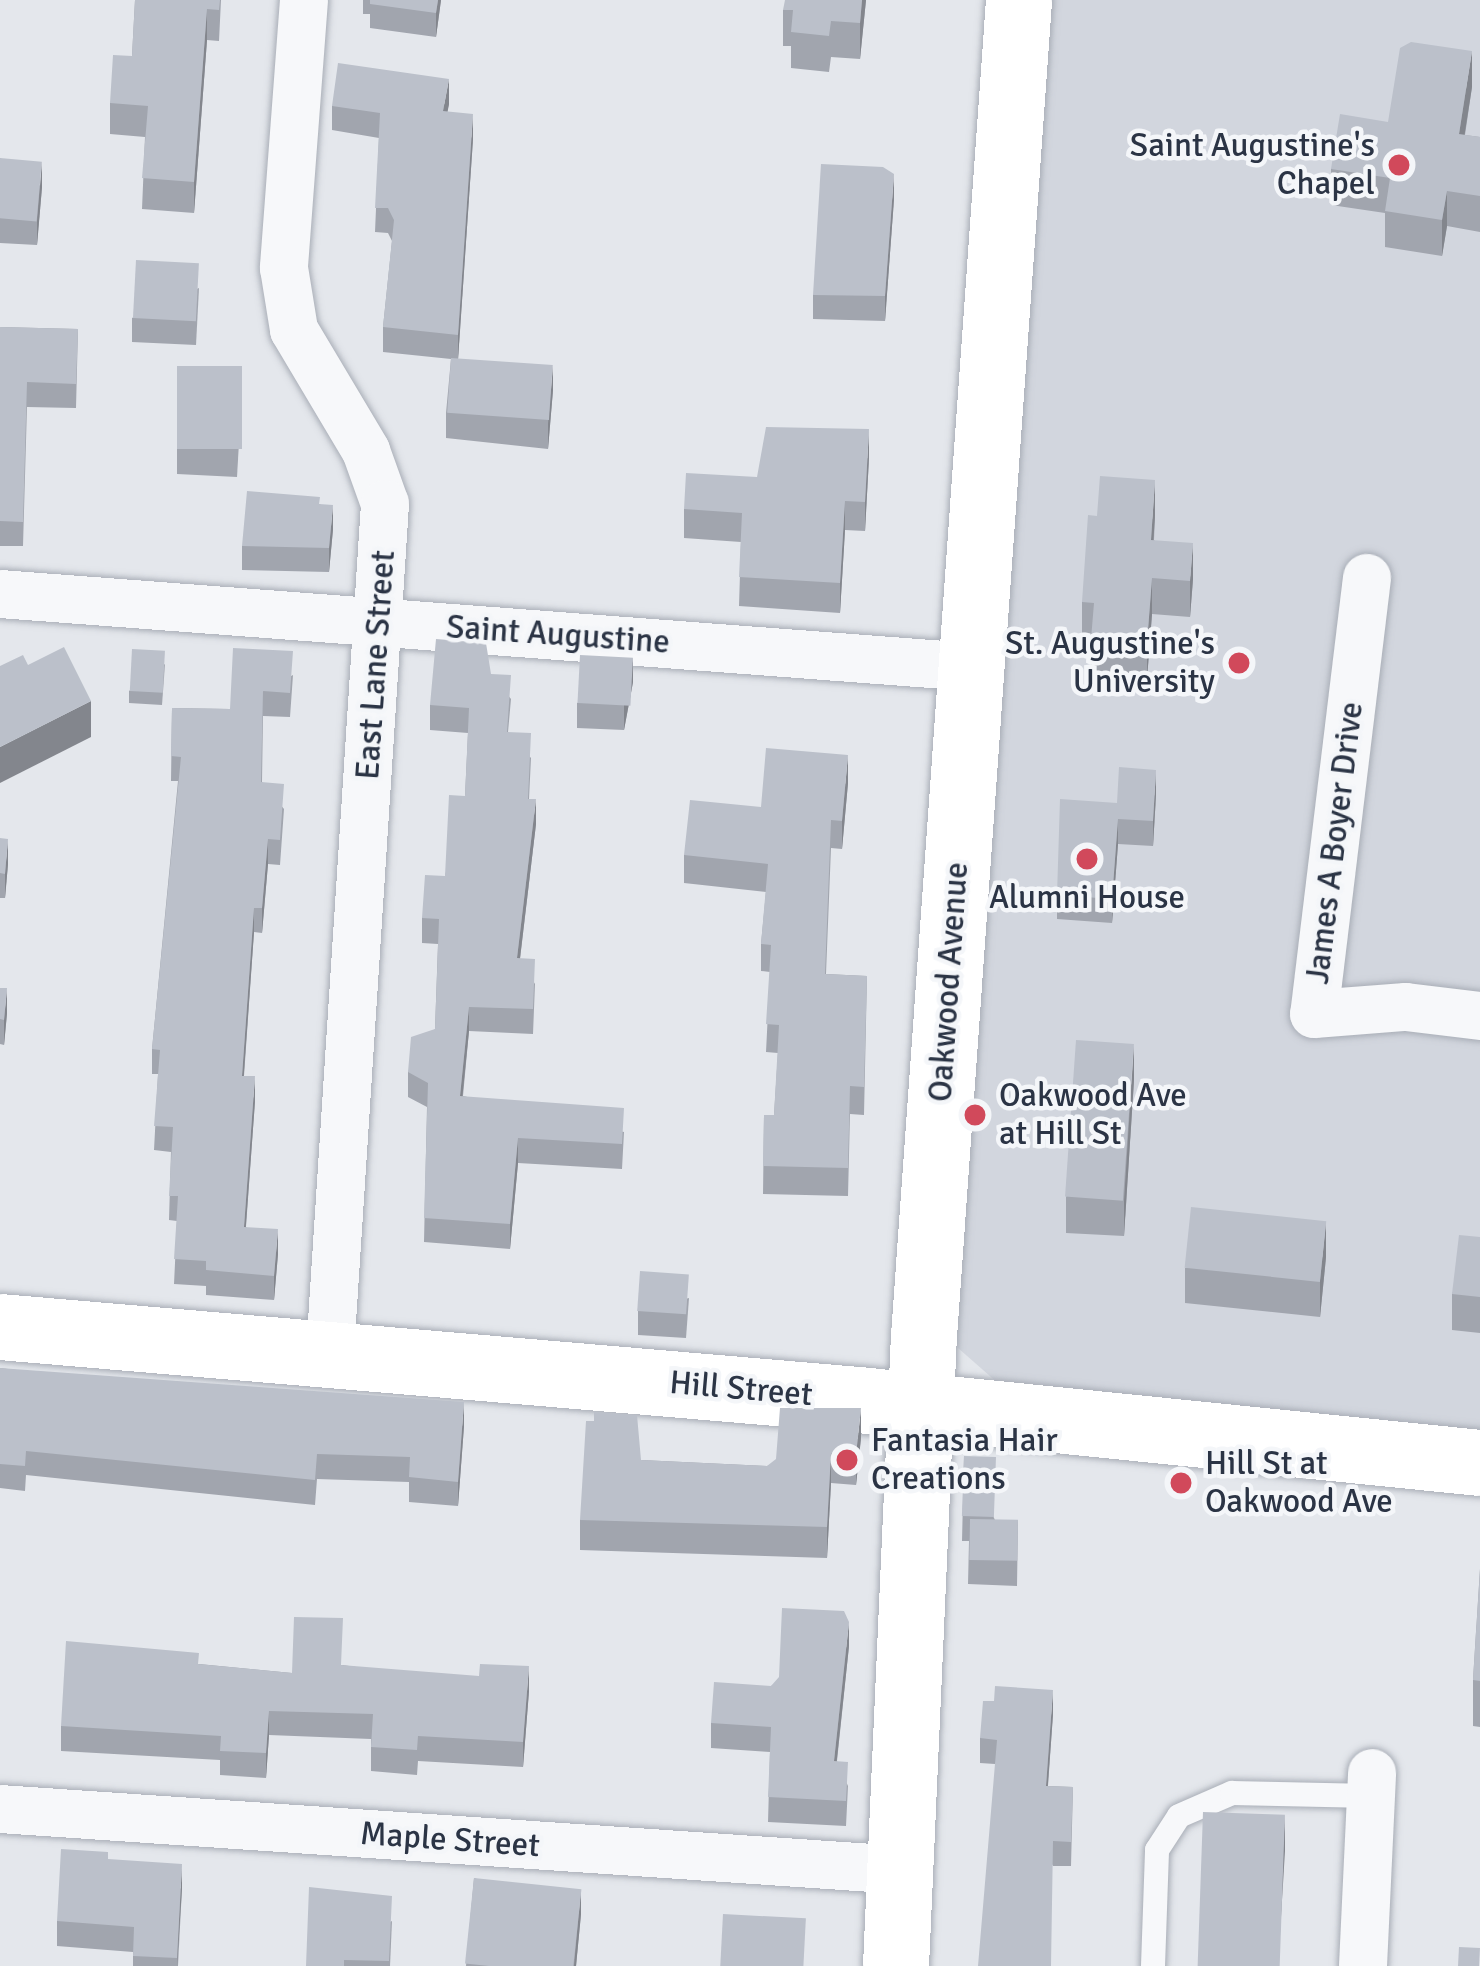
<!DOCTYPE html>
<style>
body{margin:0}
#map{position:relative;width:1480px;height:1966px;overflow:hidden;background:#e4e7ec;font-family:Signika,sans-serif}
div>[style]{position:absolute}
.built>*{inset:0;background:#d2d6de}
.roads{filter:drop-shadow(0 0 3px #a9aeb7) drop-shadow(0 0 3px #a9aeb7)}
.lane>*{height:24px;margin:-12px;padding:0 12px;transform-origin:12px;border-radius:12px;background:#f7f8fa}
.street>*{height:48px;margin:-24px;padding:0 24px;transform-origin:24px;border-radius:24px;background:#f7f8fa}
.secondary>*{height:66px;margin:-33px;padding:0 33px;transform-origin:33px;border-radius:33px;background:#fff}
.wall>*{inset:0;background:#a1a5ae}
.shaded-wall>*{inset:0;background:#83868d}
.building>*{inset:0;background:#bbc0ca;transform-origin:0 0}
.dots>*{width:33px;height:33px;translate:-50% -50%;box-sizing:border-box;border:6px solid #f4f6f9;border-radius:50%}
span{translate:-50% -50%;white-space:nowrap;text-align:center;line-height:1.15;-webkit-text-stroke:9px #f4f6f9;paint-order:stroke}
.poi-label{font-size:33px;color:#2b3445}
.right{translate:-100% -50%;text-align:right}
.left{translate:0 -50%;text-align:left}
.street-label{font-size:33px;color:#2b3445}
</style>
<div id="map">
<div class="built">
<i style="clip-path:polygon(1047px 0,1480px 0,1480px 1438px,999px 1384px,958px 1348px,948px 1327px)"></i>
</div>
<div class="roads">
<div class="lane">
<i style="left:1153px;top:1966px;width:116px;rotate:-88deg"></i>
<i style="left:1157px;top:1850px;width:40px;rotate:-57.1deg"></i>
<i style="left:1179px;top:1816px;width:58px;rotate:-23.5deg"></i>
<i style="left:1232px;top:1793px;width:139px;rotate:1.2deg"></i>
</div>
<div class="street">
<i style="left:304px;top:0;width:269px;rotate:94.3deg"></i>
<i style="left:284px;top:268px;width:63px;rotate:80.8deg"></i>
<i style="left:294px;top:330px;width:141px;rotate:59.2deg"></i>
<i style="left:366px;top:451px;width:56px;rotate:70.3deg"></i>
<i style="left:385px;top:504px;width:851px;rotate:93.71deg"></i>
<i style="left:1367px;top:578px;width:439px;rotate:96.9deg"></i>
<i style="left:1314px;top:1014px;width:92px;rotate:-4.4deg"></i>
<i style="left:1406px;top:1007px;width:75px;rotate:6.9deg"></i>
<i style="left:0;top:594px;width:975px;rotate:4.3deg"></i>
<i style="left:0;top:1809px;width:903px;rotate:3.87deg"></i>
<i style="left:1363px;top:1966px;width:193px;rotate:-87.3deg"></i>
</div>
<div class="secondary">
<i style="left:0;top:1327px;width:862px;rotate:4.86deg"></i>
<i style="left:859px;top:1400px;width:624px;rotate:5.79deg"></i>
<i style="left:896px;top:1966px;width:631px;rotate:-87.46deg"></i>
<i style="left:924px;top:1336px;width:1339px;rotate:-85.93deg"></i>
</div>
</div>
<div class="wall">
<i style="clip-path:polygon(135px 0,221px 0,219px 41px,207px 40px,194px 213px,142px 209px,145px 137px,110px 134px,110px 103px,132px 56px)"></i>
<i style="clip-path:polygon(363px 0,441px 0,436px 37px,370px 28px,370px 14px,363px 14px)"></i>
<i style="clip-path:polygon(866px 0,860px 59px,831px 57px,829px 72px,791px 68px,791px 46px,783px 46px,783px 10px)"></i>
<i style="clip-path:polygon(1472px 87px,1465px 135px,1480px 137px,1480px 232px,1447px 226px,1442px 256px,1385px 247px,1385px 213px,1331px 205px,1331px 169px,1388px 122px)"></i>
<i style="clip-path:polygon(449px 104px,447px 112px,473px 139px,458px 359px,553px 390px,548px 449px,446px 438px,446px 413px,451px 359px,383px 352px,383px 327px,392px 241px,388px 233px,375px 232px,379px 138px,332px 130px,332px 106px)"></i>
<i style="clip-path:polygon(0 158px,42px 187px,37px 245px,0 243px)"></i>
<i style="clip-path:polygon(894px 199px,885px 321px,813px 319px,813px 295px)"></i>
<i style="clip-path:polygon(199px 288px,196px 345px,132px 342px,132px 318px)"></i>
<i style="clip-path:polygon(0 327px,78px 329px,76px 408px,27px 407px,23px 546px,0 546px)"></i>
<i style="clip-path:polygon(177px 366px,242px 390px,237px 477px,177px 474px)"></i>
<i style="clip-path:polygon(869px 458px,865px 531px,845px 530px,840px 613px,739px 606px,741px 542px,684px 538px,684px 509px,757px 477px)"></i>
<i style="clip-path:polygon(320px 504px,333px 529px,329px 572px,242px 570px,242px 546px)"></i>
<i style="clip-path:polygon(1155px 516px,1154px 540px,1193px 579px,1190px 617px,1152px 614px,1147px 679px,1091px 675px,1091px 639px,1082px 638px,1082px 602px)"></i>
<i style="clip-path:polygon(165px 664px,162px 705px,129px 703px,129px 691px)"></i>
<i style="clip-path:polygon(491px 674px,511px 699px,508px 732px,531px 758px,529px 799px,536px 824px,520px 959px,535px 984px,533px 1034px,469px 1031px,463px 1096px,624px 1132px,622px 1169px,518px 1163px,510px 1249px,424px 1242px,427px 1107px,408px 1097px,408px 1072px,435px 1029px,438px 944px,422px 943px,422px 918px,445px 876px,465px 796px,468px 733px,430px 730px,430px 705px)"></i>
<i style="clip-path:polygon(293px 675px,290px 717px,263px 716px,262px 782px,284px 809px,280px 865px,268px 864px,262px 933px,254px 932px,244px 1076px,255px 1101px,246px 1227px,278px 1254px,274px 1300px,206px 1295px,206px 1286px,174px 1284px,177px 1221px,169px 1220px,171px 1152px,154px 1150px,158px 1074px,152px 1074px,152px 1049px,178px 781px,171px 781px,172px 708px,230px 709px)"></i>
<i style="clip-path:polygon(633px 682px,624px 730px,577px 728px,577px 703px)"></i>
<i style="clip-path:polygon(848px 783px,842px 849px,831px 848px,826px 974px,867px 976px,864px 1115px,850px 1114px,848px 1196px,763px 1194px,764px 1115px,774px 1115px,778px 1053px,766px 1052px,770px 972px,761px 971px,761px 944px,766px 892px,684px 883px,684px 855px,761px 807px)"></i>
<i style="clip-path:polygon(1156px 795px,1153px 846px,1118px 844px,1112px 923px,1057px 919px,1057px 895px,1117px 803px)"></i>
<i style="clip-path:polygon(0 838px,8px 864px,5px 898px,0 898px)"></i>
<i style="clip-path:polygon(0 988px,7px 1013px,4px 1045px,0 1044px)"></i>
<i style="clip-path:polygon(1134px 1080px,1124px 1236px,1066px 1233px,1066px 1197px)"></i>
<i style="clip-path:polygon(1480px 1237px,1480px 1333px,1452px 1330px,1452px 1294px)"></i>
<i style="clip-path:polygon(1326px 1257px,1320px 1317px,1185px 1303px,1185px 1268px)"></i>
<i style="clip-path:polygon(689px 1298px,686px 1338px,638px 1335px,638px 1311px)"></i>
<i style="clip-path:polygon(0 1368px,464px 1426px,458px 1506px,409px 1502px,409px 1482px,317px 1479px,315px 1505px,26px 1475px,25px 1491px,0 1488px)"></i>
<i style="clip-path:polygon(861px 1438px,856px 1485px,831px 1483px,827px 1558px,580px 1550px,580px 1520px,641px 1460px,767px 1466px)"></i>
<i style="clip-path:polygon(964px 1456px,995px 1520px,1018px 1520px,1017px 1586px,968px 1584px,969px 1541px,962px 1541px)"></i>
<i style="clip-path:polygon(1480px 1569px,1480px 1727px,1473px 1726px,1473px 1680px)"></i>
<i style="clip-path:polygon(849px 1646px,837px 1761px,848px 1786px,846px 1826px,768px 1822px,770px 1752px,711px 1748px,711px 1723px,771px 1686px)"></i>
<i style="clip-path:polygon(199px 1664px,292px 1673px,342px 1665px,529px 1691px,523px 1767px,418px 1761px,417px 1775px,371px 1771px,371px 1739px,269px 1735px,266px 1778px,220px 1775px,220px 1760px,61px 1751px,61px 1726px)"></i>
<i style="clip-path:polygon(1053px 1714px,1048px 1786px,1073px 1787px,1071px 1866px,1053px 1866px,995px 1764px,980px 1763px,980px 1738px)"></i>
<i style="clip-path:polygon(474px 1878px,581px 1914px,576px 1966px,466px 1966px)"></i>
<i style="clip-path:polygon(182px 1888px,178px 1966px,133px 1966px,133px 1952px,57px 1946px,57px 1921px)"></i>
<i style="clip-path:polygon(392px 1921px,390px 1966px,306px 1966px)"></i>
</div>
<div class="shaded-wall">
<i style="clip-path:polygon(438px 0,441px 0,436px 37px,436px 13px)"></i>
<i style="clip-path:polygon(862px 0,866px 0,860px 59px,860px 23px)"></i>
<i style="clip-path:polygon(207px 9px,207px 40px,194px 213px,194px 182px)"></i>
<i style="clip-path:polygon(1472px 51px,1472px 87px,1459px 170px,1459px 134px)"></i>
<i style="clip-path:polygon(449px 79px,449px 104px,443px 136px,443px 111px)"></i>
<i style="clip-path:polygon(473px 114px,473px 139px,458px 360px,458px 335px)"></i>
<i style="clip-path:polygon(42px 162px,42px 187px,37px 245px,37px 221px)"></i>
<i style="clip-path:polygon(894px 174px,894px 199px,885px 321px,885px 296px)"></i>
<i style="clip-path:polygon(1447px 191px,1447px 226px,1442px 256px,1442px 220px)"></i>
<i style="clip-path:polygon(553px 366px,553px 390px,548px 449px,548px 424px)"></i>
<i style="clip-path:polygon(869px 429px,869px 458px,865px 531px,865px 502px)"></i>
<i style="clip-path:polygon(1155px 480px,1155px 516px,1151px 576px,1151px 540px)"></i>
<i style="clip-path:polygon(845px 501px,845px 530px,840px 613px,840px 583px)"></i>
<i style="clip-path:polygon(333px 505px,333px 529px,329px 572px,329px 548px)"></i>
<i style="clip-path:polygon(1193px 543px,1193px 579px,1190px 617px,1190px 581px)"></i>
<i style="clip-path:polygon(1152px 578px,1152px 614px,1147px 679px,1147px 643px)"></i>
<i style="clip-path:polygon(633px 658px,633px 682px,624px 730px,624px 706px)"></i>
<i style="clip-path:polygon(91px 701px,91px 737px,0 783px,0 747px)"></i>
<i style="clip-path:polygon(848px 755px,848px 783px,842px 849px,842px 821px)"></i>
<i style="clip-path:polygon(1156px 770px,1156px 795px,1153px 846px,1153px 821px)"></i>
<i style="clip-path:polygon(536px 799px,536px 824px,517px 983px,517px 958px)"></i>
<i style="clip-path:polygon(1118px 819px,1118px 844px,1112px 923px,1112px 899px)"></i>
<i style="clip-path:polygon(8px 839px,8px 864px,5px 898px,5px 874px)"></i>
<i style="clip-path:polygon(268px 839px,268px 864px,262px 933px,262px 908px)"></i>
<i style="clip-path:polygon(254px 908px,254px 932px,242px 1100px,242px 1076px)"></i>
<i style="clip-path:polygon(7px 988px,7px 1013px,4px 1045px,4px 1020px)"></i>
<i style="clip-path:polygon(469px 1007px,469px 1031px,460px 1120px,460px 1096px)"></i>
<i style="clip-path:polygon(1134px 1044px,1134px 1080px,1124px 1236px,1124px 1201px)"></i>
<i style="clip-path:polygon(255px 1076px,255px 1101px,244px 1251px,244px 1227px)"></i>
<i style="clip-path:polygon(518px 1138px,518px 1163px,510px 1249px,510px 1224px)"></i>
<i style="clip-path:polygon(1326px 1221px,1326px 1257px,1320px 1317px,1320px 1281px)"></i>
<i style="clip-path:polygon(278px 1229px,278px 1254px,274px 1300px,274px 1276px)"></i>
<i style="clip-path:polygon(464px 1402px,464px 1426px,458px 1506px,458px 1482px)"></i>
<i style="clip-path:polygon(861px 1408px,861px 1438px,856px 1485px,856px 1455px)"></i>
<i style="clip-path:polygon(831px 1453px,831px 1483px,827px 1558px,827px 1527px)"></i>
<i style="clip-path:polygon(849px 1622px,849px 1646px,834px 1786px,834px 1761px)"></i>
<i style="clip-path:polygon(529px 1666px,529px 1691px,523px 1767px,523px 1742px)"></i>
<i style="clip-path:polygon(1053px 1690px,1053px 1714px,1046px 1810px,1046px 1786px)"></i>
<i style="clip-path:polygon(269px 1711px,269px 1735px,266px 1778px,266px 1753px)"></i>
<i style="clip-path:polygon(1285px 1815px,1285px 1851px,1278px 1966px,1276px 1966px)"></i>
<i style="clip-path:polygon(182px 1864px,182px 1888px,177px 1966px,177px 1958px)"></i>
<i style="clip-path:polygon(581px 1889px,581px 1914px,576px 1966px,574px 1966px)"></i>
</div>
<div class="building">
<i style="clip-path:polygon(135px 0,220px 0,219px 10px,207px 9px,194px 182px,142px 178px,148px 106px,110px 103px,113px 55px,132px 56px)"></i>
<i style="clip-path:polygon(370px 0,438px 0,436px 13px,370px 4px)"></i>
<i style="clip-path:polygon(785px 0,862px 0,860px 23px,831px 21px,829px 36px,791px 32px,793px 10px,783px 10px)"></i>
<i style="clip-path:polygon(1411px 42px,1472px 51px,1459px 134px,1480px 137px,1480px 196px,1447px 191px,1442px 220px,1385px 211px,1390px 178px,1331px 169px,1340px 114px,1388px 122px,1400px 48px)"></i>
<i style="clip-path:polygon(338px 63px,449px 79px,443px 111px,473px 114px,458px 335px,383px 327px,394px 220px,388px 208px,375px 208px,380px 113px,332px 106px)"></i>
<i style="left:0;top:158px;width:42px;height:60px;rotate:5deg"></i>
<i style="clip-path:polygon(821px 164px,883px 167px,894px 174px,885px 296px,813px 295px)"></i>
<i style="left:136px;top:260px;width:63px;height:58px;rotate:3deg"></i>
<i style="clip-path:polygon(0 327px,78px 329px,76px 384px,27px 382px,23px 522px,0 521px)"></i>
<i style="left:451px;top:358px;width:102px;height:55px;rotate:4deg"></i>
<i style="left:177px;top:366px;width:65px;height:83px"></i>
<i style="clip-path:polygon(766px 427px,869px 429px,865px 502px,845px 501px,840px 583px,739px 577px,742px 513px,684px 509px,686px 473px,757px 477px)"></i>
<i style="clip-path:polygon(1100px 476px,1155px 480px,1151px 540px,1193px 543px,1190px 581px,1152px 578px,1147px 643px,1091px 639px,1094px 603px,1082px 602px,1088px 515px,1097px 516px)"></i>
<i style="clip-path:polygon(247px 491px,320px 497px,319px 504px,333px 505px,329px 548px,242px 546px)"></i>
<i style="clip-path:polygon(436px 639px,486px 643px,491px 674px,511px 675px,507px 732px,531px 733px,528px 799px,536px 799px,517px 958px,535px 959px,533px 1009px,469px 1007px,460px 1096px,624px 1108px,622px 1144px,518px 1138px,510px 1224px,424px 1218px,428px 1083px,408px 1072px,411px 1037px,435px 1029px,439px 919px,422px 918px,425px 875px,445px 876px,449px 795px,465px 796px,469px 708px,430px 705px)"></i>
<i style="clip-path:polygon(64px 647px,91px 701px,0 747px,0 666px,23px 655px,28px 665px)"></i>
<i style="clip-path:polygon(233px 648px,293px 651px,290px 693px,263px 691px,261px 782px,284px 784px,280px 840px,268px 839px,262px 908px,254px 908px,242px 1076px,255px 1076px,244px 1227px,278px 1229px,274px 1276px,206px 1270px,206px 1261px,174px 1259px,178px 1196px,169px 1196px,173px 1127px,154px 1126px,160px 1050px,152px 1049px,181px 757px,171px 756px,172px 708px,230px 709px)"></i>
<i style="left:132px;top:649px;width:33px;height:42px;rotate:3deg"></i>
<i style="left:580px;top:655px;width:53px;height:48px;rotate:3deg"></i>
<i style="clip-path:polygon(766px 748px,848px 755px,842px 821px,831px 820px,825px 974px,867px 976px,864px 1087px,850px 1086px,848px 1168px,763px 1166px,764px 1115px,774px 1115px,779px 1025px,766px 1024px,771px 945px,761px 944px,768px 864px,684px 855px,690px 800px,761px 807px)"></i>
<i style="clip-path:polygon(1119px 767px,1156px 770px,1153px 821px,1118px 819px,1112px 899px,1057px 895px,1060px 799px,1117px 803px)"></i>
<i style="clip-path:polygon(0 838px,8px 839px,5px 874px,0 873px)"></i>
<i style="clip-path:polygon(0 988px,7px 988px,4px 1020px,0 1019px)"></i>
<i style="left:1076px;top:1040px;width:58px;height:157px;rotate:4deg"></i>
<i style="left:1191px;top:1207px;width:136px;height:61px;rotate:6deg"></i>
<i style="clip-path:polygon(1459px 1235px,1480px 1237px,1480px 1297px,1452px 1294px)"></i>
<i style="left:640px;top:1271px;width:49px;height:40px;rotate:4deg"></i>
<i style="clip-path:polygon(0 1368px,464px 1402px,458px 1482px,409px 1477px,410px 1457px,317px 1454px,315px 1480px,26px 1451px,25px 1466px,0 1464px)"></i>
<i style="clip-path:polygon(780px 1408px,861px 1408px,856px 1455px,831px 1453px,827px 1527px,580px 1520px,586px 1421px,594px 1421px,594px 1412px,637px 1415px,641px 1460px,767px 1466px,776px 1459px)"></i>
<i style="left:964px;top:1456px;width:32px;height:60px;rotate:2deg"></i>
<i style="left:970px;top:1519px;width:48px;height:41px;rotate:1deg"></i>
<i style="clip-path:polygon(1480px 1569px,1480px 1681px,1473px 1680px)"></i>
<i style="clip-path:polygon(782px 1608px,844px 1611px,849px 1622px,834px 1761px,848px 1762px,846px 1801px,768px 1797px,771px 1727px,711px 1723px,714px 1682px,771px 1686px,779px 1677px)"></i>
<i style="clip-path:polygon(294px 1617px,343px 1618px,341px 1665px,479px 1676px,480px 1664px,529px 1666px,523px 1742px,418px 1736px,417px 1750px,371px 1747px,373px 1714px,269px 1711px,266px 1753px,220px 1751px,221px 1736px,61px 1726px,66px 1641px,199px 1653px,198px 1664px,292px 1673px)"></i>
<i style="clip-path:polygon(995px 1686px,1053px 1690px,1046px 1786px,1073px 1787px,1071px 1842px,1053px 1841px,1051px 1966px,978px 1966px,997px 1740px,980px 1738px,983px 1701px,994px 1701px)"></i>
<i style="left:1203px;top:1812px;width:82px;height:154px;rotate:2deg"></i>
<i style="clip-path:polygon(61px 1849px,108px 1852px,108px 1859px,182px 1864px,177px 1958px,133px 1956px,134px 1927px,57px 1921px)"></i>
<i style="left:474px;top:1878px;width:108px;height:86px;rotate:6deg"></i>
<i style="clip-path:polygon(309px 1887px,392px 1896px,389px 1961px,344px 1960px,344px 1966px,306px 1966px)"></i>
<i style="left:723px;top:1914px;width:83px;height:52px;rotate:3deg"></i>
<i style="left:1459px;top:1947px;width:21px;height:19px;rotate:3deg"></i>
</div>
<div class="dots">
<i style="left:1399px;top:165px;background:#d1495b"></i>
<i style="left:1239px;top:663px;background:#d1495b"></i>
<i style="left:1087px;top:859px;background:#d1495b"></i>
<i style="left:975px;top:1115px;background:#d1495b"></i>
<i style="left:847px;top:1460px;background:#d1495b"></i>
<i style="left:1181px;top:1483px;background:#d1495b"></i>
</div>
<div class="poi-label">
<span class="right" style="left:1375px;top:165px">Saint Augustine's<br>Chapel</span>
<span class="right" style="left:1215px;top:663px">St. Augustine's<br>University</span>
<span style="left:1087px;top:898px">Alumni House</span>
<span class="left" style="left:999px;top:1115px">Oakwood Ave<br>at Hill St</span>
<span class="left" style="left:871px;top:1460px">Fantasia Hair<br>Creations</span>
<span class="left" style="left:1205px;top:1483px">Hill St at<br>Oakwood Ave</span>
</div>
<div class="street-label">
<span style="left:558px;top:635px;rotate:4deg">Saint Augustine</span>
<span style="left:376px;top:665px;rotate:-86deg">East Lane Street</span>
<span style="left:1335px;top:843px;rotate:-83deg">James A Boyer Drive</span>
<span style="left:949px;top:982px;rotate:-86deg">Oakwood Avenue</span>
<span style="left:741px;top:1389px;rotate:5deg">Hill Street</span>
<span style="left:450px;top:1840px;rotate:4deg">Maple Street</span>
</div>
</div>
